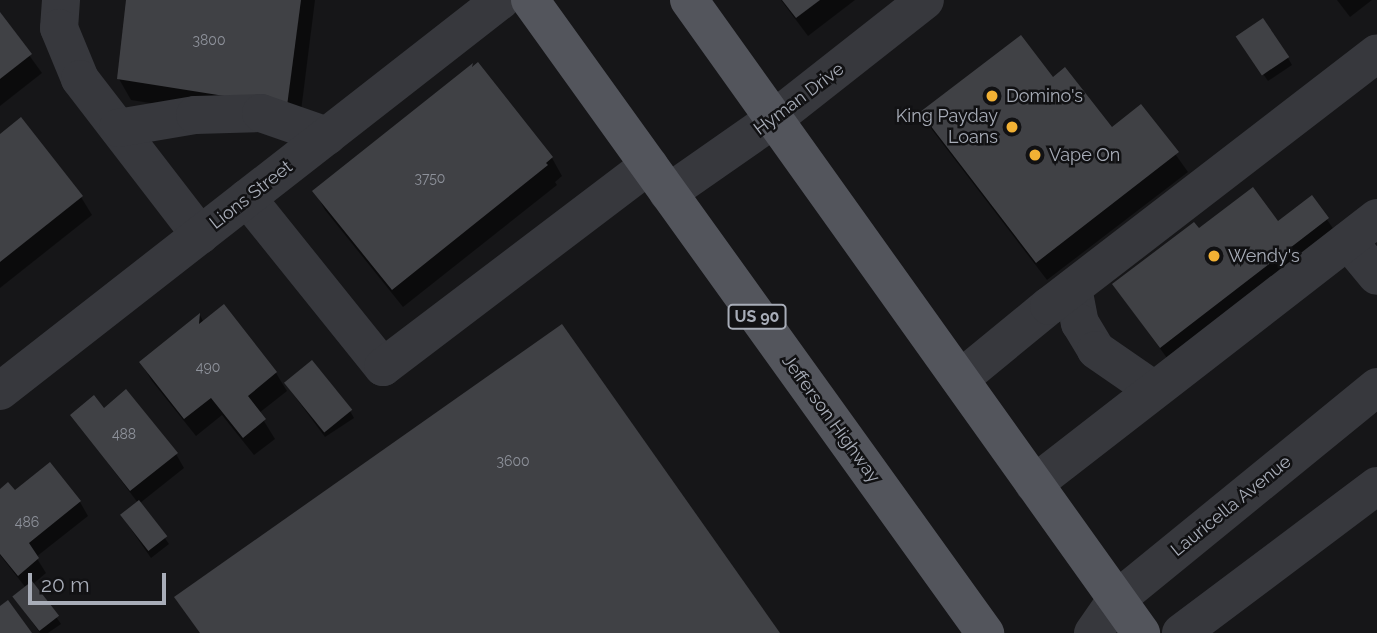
<!DOCTYPE html>
<style>
body{margin:0}
#map{position:relative;width:1377px;height:633px;overflow:hidden;background:#161618;font-family:Raleway,sans-serif}
div>[style]{position:absolute}
.shadow>*{inset:0;background:#0007}
.building>*{inset:0;background:#404145;transform-origin:0 0}
.minor>*{height:38px;margin:-19px;padding:0 19px;transform-origin:19px;border-radius:19px;background:#37383d}
.major>*{height:38px;margin:-19px;padding:0 19px;transform-origin:19px;border-radius:19px;background:#53555c}
.dots>*{width:19px;height:19px;translate:-50% -50%;box-sizing:border-box;border:4px solid #111113;border-radius:50%}
span{translate:-50% -50%;white-space:nowrap;text-align:center;line-height:1.15;-webkit-text-stroke:5px #111113;paint-order:stroke}
.number-label{font-size:14px;color:#8e929b}
.number-label span{-webkit-text-stroke-width:0}
.shield-label span{padding:2px 5px;background:#111113;border:2px solid;border-radius:5px;-webkit-text-stroke-width:0}
.shield-label{font-size:16px;color:#a8adb8;font-weight:700}
.poi-label{font-size:18px;color:#a8adb8}
.left{translate:0 -50%;text-align:left}
.right{translate:-100% -50%;text-align:right}
.street-label{font-size:18px;color:#a8adb8}
.scale{position:absolute;left:28px;top:573px;width:138px;height:32px;box-sizing:border-box;border:4px solid #a8adb8;border-top:0;padding-left:9px;font-size:21px;line-height:24px;white-space:nowrap;color:#a8adb8;-webkit-text-stroke:5px #111113;paint-order:stroke}
</style>
<div id="map">
<div class="shadow">
<i style="clip-path:polygon(127px 0,315px 0,299px 127px,131px 100px,119px 79px)"></i>
<i style="clip-path:polygon(781px 0,855px 0,808px 36px)"></i>
<i style="clip-path:polygon(1337px 0,1372px 0,1350px 17px)"></i>
<i style="clip-path:polygon(0 15px,42px 73px,0 106px)"></i>
<i style="clip-path:polygon(1242px 44px,1288px 58px,1292px 65px,1268px 81px)"></i>
<i style="clip-path:polygon(472px 66px,552px 158px,562px 176px,555px 182px,557px 185px,403px 307px,325px 210px,315px 192px)"></i>
<i style="clip-path:polygon(1053px 79px,1111px 129px,1141px 106px,1188px 172px,1047px 280px,933px 131px,922px 113px)"></i>
<i style="clip-path:polygon(0 136px,81px 197px,92px 215px,0 288px)"></i>
<i style="clip-path:polygon(1312px 198px,1339px 237px,1172px 365px,1114px 285px,1198px 230px,1278px 223px)"></i>
<i style="clip-path:polygon(200px 315px,204px 323px,276px 373px,287px 391px,259px 413px,275px 439px,254px 455px,222px 415px,196px 436px,152px 381px,141px 363px)"></i>
<i style="clip-path:polygon(285px 383px,350px 411px,354px 418px,325px 437px)"></i>
<i style="clip-path:polygon(104px 410px,176px 454px,184px 468px,140px 503px,169px 544px,151px 558px,126px 522px,138px 503px,72px 415px)"></i>
<i style="clip-path:polygon(0 491px,80px 502px,88px 516px,36px 557px,46px 573px,33px 584px,61px 624px,48px 633px,40px 633px,19px 604px,26px 588px,0 555px)"></i>
</div>
<div class="building">
<i style="clip-path:polygon(126px 0,301px 0,287px 106px,117px 79px)"></i>
<i style="clip-path:polygon(782px 0,820px 0,796px 18px)"></i>
<i style="clip-path:polygon(0 12px,32px 54px,0 79px)"></i>
<i style="left:1263px;top:18px;width:47px;height:33px;rotate:56deg"></i>
<i style="clip-path:polygon(1021px 35px,1053px 77px,1065px 67px,1112px 127px,1141px 104px,1179px 152px,1036px 263px,920px 112px)"></i>
<i style="clip-path:polygon(478px 62px,553px 157px,546px 163px,548px 165px,392px 290px,312px 191px,473px 63px,472px 67px)"></i>
<i style="clip-path:polygon(21px 117px,83px 196px,0 262px,0 134px)"></i>
<i style="clip-path:polygon(1253px 187px,1278px 221px,1312px 195px,1329px 218px,1160px 348px,1112px 284px,1194px 222px,1199px 228px)"></i>
<i style="clip-path:polygon(224px 304px,277px 372px,248px 396px,266px 419px,243px 438px,211px 398px,184px 419px,139px 362px,200px 313px,199px 324px)"></i>
<i style="clip-path:polygon(562px 324px,780px 633px,200px 633px,174px 597px)"></i>
<i style="left:312px;top:360px;width:64px;height:36px;rotate:51deg"></i>
<i style="clip-path:polygon(126px 389px,178px 453px,130px 491px,70px 415px,94px 395px,104px 408px)"></i>
<i style="clip-path:polygon(50px 462px,81px 501px,29px 543px,39px 558px,18px 576px,0 554px,0 489px,8px 482px,15px 490px)"></i>
<i style="left:139px;top:500px;width:46px;height:24px;rotate:52deg"></i>
<i style="left:32px;top:581px;width:44px;height:25px;rotate:52deg"></i>
<i style="clip-path:polygon(8px 600px,32px 633px,0 633px,0 606px)"></i>
</div>
<div class="minor">
<i style="left:61px;top:0;width:28px;rotate:94deg"></i>
<i style="left:59px;top:28px;width:55px;rotate:67.6deg"></i>
<i style="left:80px;top:79px;width:197px;rotate:52.4deg"></i>
<i style="left:118px;top:128px;width:78px;rotate:-9.6deg"></i>
<i style="left:195px;top:115px;width:66px;rotate:-1.7deg"></i>
<i style="left:261px;top:113px;width:70px;rotate:19.2deg"></i>
<i style="left:668px;top:193px;width:129px;rotate:-34.9deg"></i>
<i style="left:774px;top:119px;width:192px;rotate:-38.2deg"></i>
<i style="left:247px;top:198px;width:217px;rotate:51.2deg"></i>
<i style="left:383px;top:367px;width:334px;rotate:-37.2deg"></i>
<i style="left:1348px;top:241px;width:45px;rotate:50.4deg"></i>
<i style="left:1073px;top:288px;width:36px;rotate:79deg"></i>
<i style="left:1080px;top:323px;width:31px;rotate:59deg"></i>
<i style="left:1096px;top:350px;width:70px;rotate:34.6deg"></i>
<i style="left:960px;top:379px;width:115px;rotate:-39.4deg"></i>
<i style="left:1049px;top:306px;width:414px;rotate:-37.6deg"></i>
<i style="left:0;top:391px;width:636px;rotate:-37.97deg"></i>
<i style="left:1034px;top:484px;width:434px;rotate:-37.8deg"></i>
<i style="left:1093px;top:633px;width:40px;rotate:-55.1deg"></i>
<i style="left:1116px;top:600px;width:337px;rotate:-39.2deg"></i>
<i style="left:1181px;top:633px;width:245px;rotate:-36.9deg"></i>
</div>
<div class="major">
<i style="left:530px;top:0;width:780px;rotate:54.29deg"></i>
<i style="left:689px;top:0;width:778px;rotate:54.47deg"></i>
</div>
<div class="dots">
<i style="left:992px;top:96px;background:#f2b134"></i>
<i style="left:1012px;top:127px;background:#f2b134"></i>
<i style="left:1035px;top:155px;background:#f2b134"></i>
<i style="left:1214px;top:256px;background:#f2b134"></i>
</div>
<div class="number-label">
<span style="left:209px;top:40px">3800</span>
<span style="left:430px;top:178px">3750</span>
<span style="left:208px;top:367px">490</span>
<span style="left:124px;top:434px">488</span>
<span style="left:513px;top:461px">3600</span>
<span style="left:27px;top:522px">486</span>
</div>
<div class="shield-label">
<span style="left:757px;top:317px">US 90</span>
</div>
<div class="poi-label">
<span class="left" style="left:1006px;top:96px">Domino's</span>
<span class="right" style="left:998px;top:127px">King Payday<br>Loans</span>
<span class="left" style="left:1049px;top:155px">Vape On</span>
<span class="left" style="left:1228px;top:256px">Wendy's</span>
</div>
<div class="street-label">
<span style="left:799px;top:99px;rotate:-37deg">Hyman Drive</span>
<span style="left:251px;top:195px;rotate:-38deg">Lions Street</span>
<span style="left:831px;top:419px;rotate:54deg">Jefferson Highway</span>
<span style="left:1231px;top:506px;rotate:-39deg">Lauricella Avenue</span>
</div>
<div class="scale">20 m</div>
</div>
